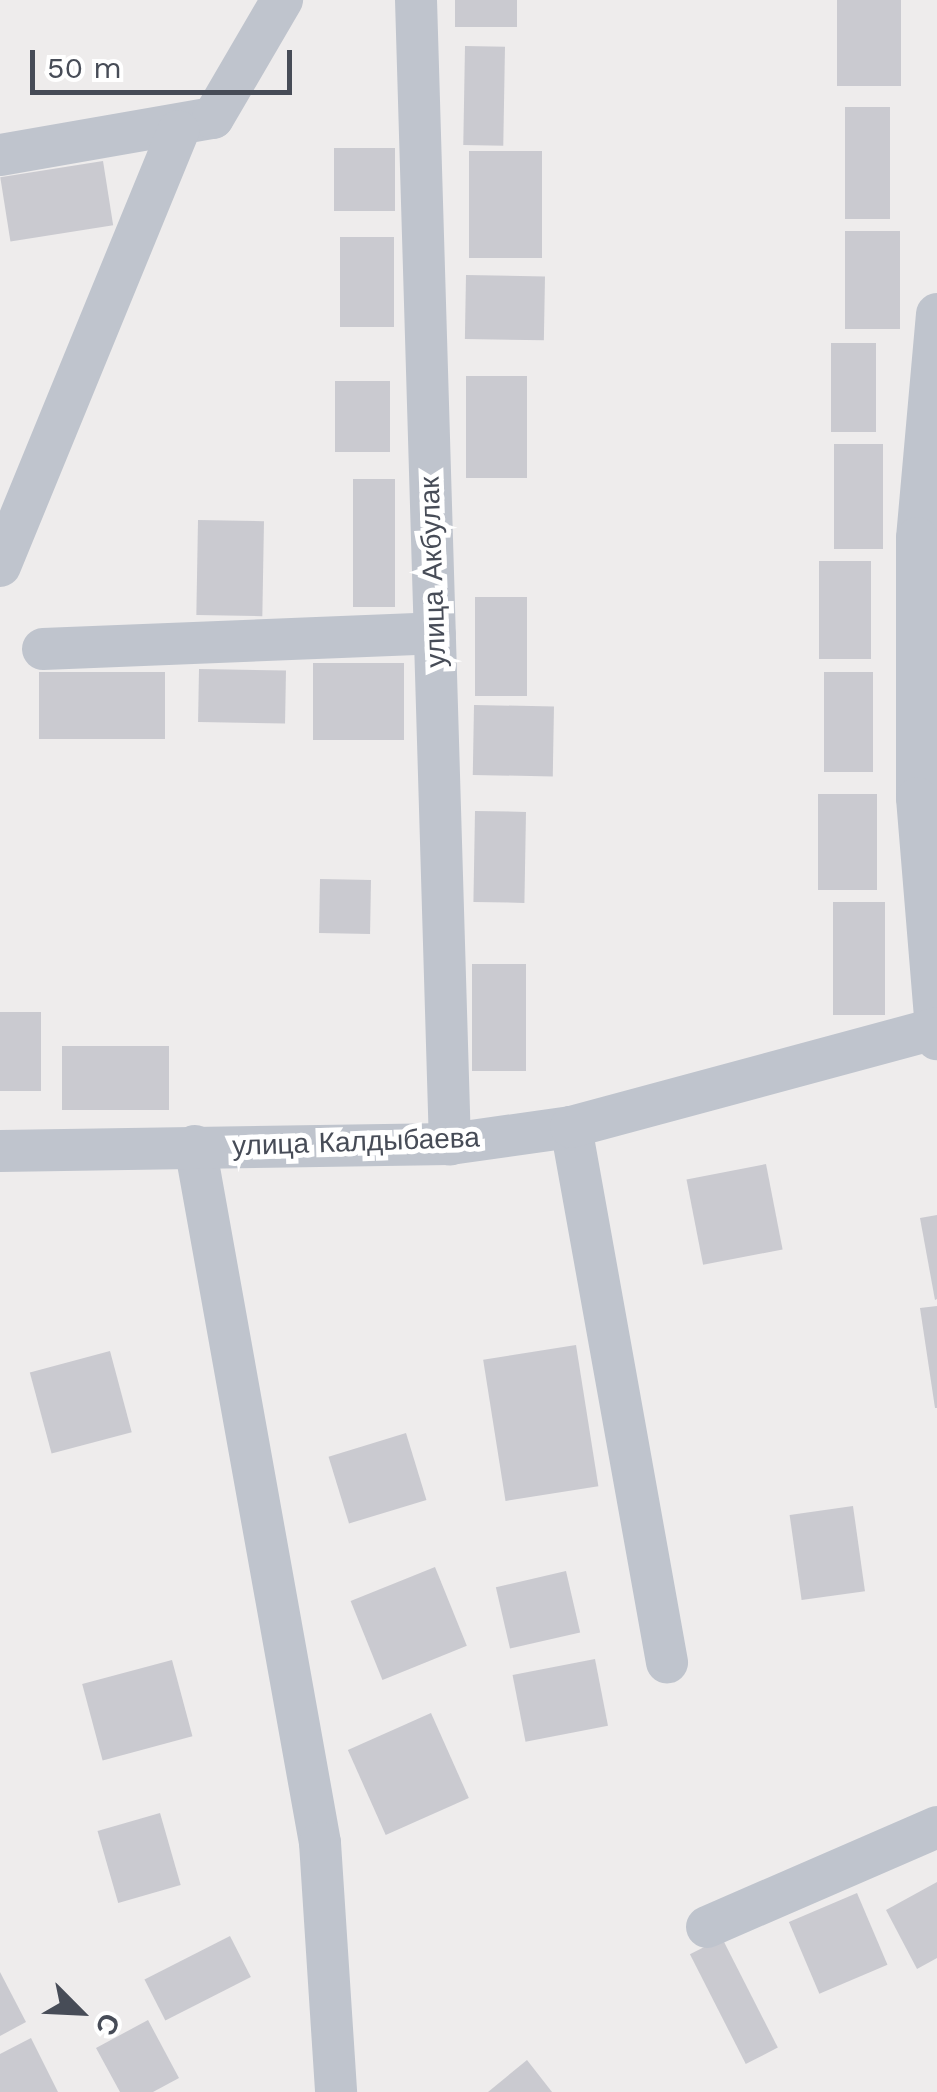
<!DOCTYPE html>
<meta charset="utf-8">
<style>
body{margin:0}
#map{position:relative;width:937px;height:2092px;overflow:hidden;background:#eeecec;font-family:"Work Sans",sans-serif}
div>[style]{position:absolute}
.building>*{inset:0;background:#cacad0;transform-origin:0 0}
.minor>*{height:42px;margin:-21px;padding:0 21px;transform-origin:21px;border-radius:21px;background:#bfc4cd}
span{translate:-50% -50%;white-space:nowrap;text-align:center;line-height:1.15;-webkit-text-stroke:10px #fff;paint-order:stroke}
.street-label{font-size:28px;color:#474c57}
.north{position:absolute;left:30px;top:1962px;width:100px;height:100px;-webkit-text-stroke:8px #fff;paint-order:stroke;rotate:114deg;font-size:28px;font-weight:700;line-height:40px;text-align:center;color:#474c57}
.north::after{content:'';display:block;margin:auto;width:35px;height:45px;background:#474c57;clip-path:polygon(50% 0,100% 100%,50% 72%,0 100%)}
.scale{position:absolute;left:30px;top:50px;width:262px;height:45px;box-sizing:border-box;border:5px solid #474c57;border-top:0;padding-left:12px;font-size:30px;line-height:35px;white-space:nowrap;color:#474c57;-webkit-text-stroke:8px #fff;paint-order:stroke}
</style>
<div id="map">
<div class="building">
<i style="left:455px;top:0;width:62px;height:27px"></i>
<i style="left:837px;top:0;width:64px;height:86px"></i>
<i style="left:465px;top:46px;width:40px;height:99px;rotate:1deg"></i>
<i style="left:845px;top:107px;width:45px;height:112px"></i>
<i style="left:334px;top:148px;width:61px;height:63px"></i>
<i style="left:469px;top:151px;width:73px;height:107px"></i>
<i style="left:103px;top:161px;width:65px;height:104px;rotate:81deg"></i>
<i style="left:845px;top:231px;width:55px;height:98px"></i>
<i style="left:340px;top:237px;width:54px;height:90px"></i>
<i style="left:466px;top:275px;width:79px;height:64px;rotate:1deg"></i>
<i style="left:831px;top:343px;width:45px;height:89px"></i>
<i style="left:466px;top:376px;width:61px;height:102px"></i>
<i style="left:335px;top:381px;width:55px;height:71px"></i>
<i style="left:834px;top:444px;width:49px;height:105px"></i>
<i style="left:353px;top:479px;width:42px;height:128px"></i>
<i style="left:198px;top:520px;width:66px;height:95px;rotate:1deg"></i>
<i style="left:819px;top:561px;width:52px;height:98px"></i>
<i style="left:475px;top:597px;width:52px;height:99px"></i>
<i style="left:313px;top:663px;width:91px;height:77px"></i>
<i style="left:199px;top:669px;width:87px;height:53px;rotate:1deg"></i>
<i style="left:39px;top:672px;width:126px;height:67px"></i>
<i style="left:824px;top:672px;width:49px;height:100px"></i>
<i style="left:474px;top:705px;width:80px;height:70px;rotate:1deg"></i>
<i style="left:818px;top:794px;width:59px;height:96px"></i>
<i style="left:475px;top:811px;width:51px;height:91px;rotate:1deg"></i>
<i style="left:320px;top:879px;width:51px;height:54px;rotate:1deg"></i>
<i style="left:833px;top:902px;width:52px;height:113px"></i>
<i style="left:472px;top:964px;width:54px;height:107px"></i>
<i style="left:0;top:1012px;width:41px;height:79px"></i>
<i style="left:62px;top:1046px;width:107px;height:64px"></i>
<i style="left:766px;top:1164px;width:87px;height:81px;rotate:79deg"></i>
<i style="clip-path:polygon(937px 1215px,937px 1299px,935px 1300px,920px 1218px)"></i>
<i style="clip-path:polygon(937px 1306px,937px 1408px,935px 1408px,920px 1308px)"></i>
<i style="left:576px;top:1345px;width:143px;height:94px;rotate:81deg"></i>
<i style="left:110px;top:1351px;width:84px;height:83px;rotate:75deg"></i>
<i style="left:406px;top:1433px;width:70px;height:81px;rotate:73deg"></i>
<i style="left:853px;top:1506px;width:86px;height:64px;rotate:82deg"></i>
<i style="left:435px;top:1567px;width:85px;height:91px;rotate:68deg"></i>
<i style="left:566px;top:1571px;width:63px;height:72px;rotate:77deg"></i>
<i style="left:595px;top:1659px;width:68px;height:84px;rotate:79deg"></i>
<i style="left:172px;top:1660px;width:79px;height:93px;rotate:75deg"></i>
<i style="left:431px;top:1713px;width:93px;height:91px;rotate:66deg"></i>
<i style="left:160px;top:1813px;width:75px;height:65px;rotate:74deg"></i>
<i style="clip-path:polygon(937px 1882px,937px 1958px,917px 1969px,886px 1910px)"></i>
<i style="left:857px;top:1893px;width:78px;height:74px;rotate:67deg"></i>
<i style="left:230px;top:1936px;width:46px;height:96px;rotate:63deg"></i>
<i style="left:722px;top:1938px;width:123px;height:36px;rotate:63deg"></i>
<i style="clip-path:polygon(0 1972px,26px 2022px,0 2036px)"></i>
<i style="clip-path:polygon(148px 2020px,179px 2078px,153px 2092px,120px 2092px,96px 2048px)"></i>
<i style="clip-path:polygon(31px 2038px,58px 2092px,0 2092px,0 2054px)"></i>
<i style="clip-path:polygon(527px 2060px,552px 2092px,488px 2092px)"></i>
</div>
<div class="minor">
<i style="left:416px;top:0;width:1145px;rotate:88.3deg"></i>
<i style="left:0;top:155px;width:216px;rotate:-9.9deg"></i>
<i style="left:213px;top:118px;width:137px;rotate:-59.7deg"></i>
<i style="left:937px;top:314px;width:225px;rotate:95.1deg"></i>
<i style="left:917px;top:538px;width:260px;rotate:90deg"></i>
<i style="left:917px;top:798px;width:242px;rotate:85.3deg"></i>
<i style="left:0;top:566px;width:470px;rotate:-67.7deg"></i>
<i style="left:43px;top:649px;width:392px;rotate:-2.3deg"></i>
<i style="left:571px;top:1127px;width:544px;rotate:79.83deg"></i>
<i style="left:195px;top:1146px;width:708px;rotate:79.83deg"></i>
<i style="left:320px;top:1843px;width:250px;rotate:86.3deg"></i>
<i style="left:0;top:1151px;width:450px;rotate:-0.9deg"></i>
<i style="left:450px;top:1144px;width:122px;rotate:-8deg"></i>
<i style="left:571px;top:1127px;width:379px;rotate:-15.1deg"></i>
<i style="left:707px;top:1927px;width:251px;rotate:-23.5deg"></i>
</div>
<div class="street-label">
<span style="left:433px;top:572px;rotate:-92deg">улица Акбулак</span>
<span style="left:356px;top:1142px;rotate:-2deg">улица Калдыбаева</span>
</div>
<div class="north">С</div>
<div class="scale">50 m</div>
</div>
